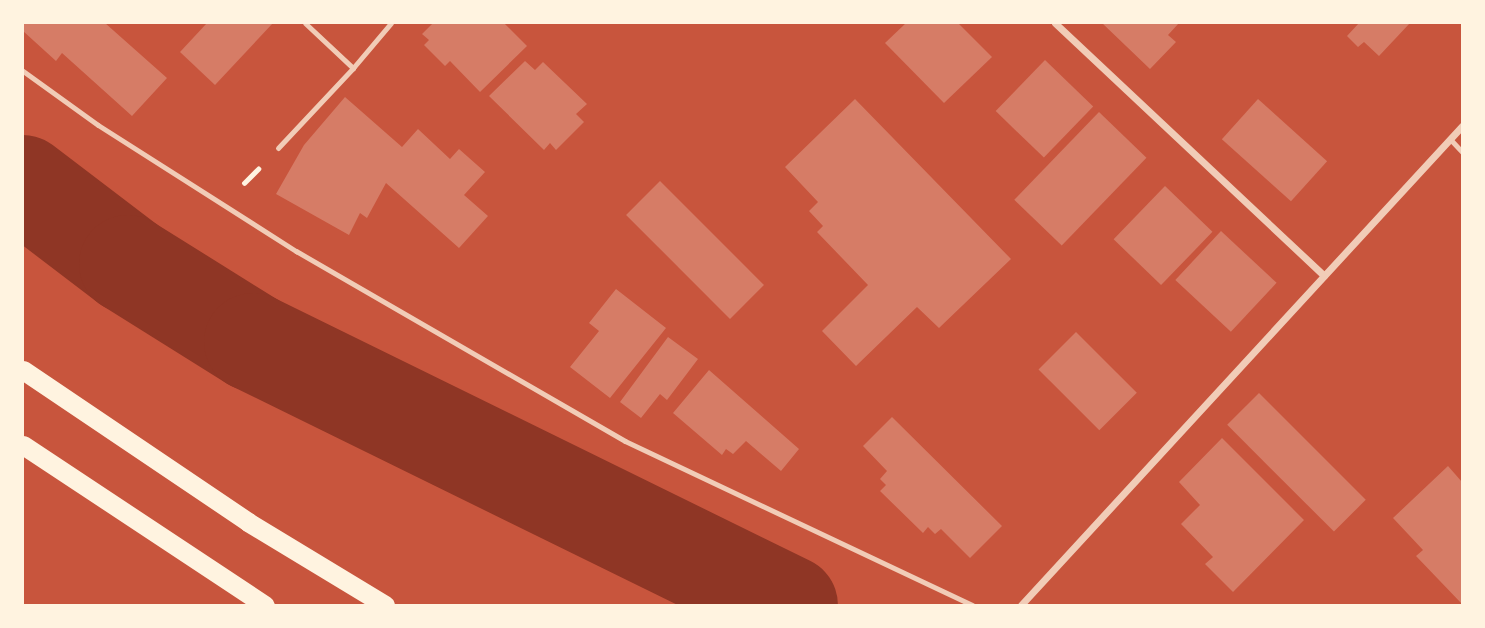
<!DOCTYPE html>
<style>
body{margin:0}
#map{position:relative;width:1485px;height:628px;overflow:hidden;background:#c8553d;font-family:"Public Sans",sans-serif}
div>[style]{position:absolute}
.river>*{height:98px;margin:-49px;padding:0 49px;transform-origin:49px;border-radius:49px;background:#8f3625}
.building>*{inset:0;background:#d67c66;transform-origin:0 0}
.path>*{height:4.5px;margin:-2.25px;padding:0 2.25px;transform-origin:2.25px;border-radius:2.25px;background:#fff3e0}
.service>*{height:5px;margin:-2.5px;padding:0 2.5px;transform-origin:2.5px;border-radius:2.5px;background:#f1ccb7}
.minor>*{height:7px;margin:-3.5px;padding:0 3.5px;transform-origin:3.5px;border-radius:3.5px;background:#f1ccb7}
.trunk>*{height:19px;margin:-9.5px;padding:0 9.5px;transform-origin:9.5px;border-radius:9.5px;background:#fff3e0}
span{translate:-50% -50%;white-space:nowrap;text-align:center;line-height:1.15;-webkit-text-stroke:5px #fff3e0;paint-order:stroke}
.frame{position:absolute;inset:0;border:24px solid #fff3e0;pointer-events:none}
</style>
<div id="map">
<div class="river">
<i style="left:23px;top:184px;width:132px;rotate:37.3deg"></i>
<i style="left:128px;top:264px;width:147px;rotate:32deg"></i>
<i style="left:253px;top:342px;width:597px;rotate:26.14deg"></i>
</div>
<div class="building">
<i style="clip-path:polygon(23px 23px,105px 23px,167px 78px,132px 116px,62px 53px,56px 61px,23px 31px)"></i>
<i style="clip-path:polygon(207px 23px,273px 23px,215px 85px,180px 52px)"></i>
<i style="clip-path:polygon(433px 23px,504px 23px,527px 46px,480px 92px,450px 61px,445px 66px,424px 45px,429px 40px,422px 34px)"></i>
<i style="clip-path:polygon(906px 23px,958px 23px,992px 57px,944px 103px,885px 43px)"></i>
<i style="clip-path:polygon(1102px 23px,1179px 23px,1168px 35px,1176px 42px,1150px 69px)"></i>
<i style="clip-path:polygon(1359px 23px,1410px 23px,1379px 56px,1364px 42px,1358px 47px,1347px 36px)"></i>
<i style="left:1045px;top:60px;width:67px;height:71px;rotate:44deg"></i>
<i style="clip-path:polygon(525px 61px,535px 70px,543px 62px,587px 104px,576px 114px,584px 122px,556px 150px,550px 143px,544px 150px,489px 96px)"></i>
<i style="clip-path:polygon(345px 97px,402px 147px,418px 129px,450px 159px,459px 149px,485px 172px,464px 195px,488px 216px,459px 248px,386px 183px,367px 218px,360px 213px,349px 235px,276px 194px,304px 145px)"></i>
<i style="clip-path:polygon(855px 99px,1011px 259px,939px 328px,917px 307px,856px 366px,822px 331px,868px 285px,817px 232px,823px 226px,809px 211px,818px 202px,785px 167px)"></i>
<i style="left:1258px;top:99px;width:93px;height:54px;rotate:42deg"></i>
<i style="left:1099px;top:112px;width:66px;height:122px;rotate:44deg"></i>
<i style="left:660px;top:181px;width:147px;height:48px;rotate:45deg"></i>
<i style="left:1165px;top:186px;width:66px;height:74px;rotate:44deg"></i>
<i style="left:1221px;top:231px;width:76px;height:67px;rotate:43deg"></i>
<i style="clip-path:polygon(616px 289px,666px 328px,610px 398px,570px 367px,599px 331px,589px 323px)"></i>
<i style="left:1076px;top:332px;width:86px;height:53px;rotate:45deg"></i>
<i style="clip-path:polygon(668px 337px,698px 359px,667px 400px,660px 394px,641px 418px,620px 402px)"></i>
<i style="clip-path:polygon(709px 370px,799px 449px,781px 471px,746px 441px,733px 454px,726px 449px,722px 455px,673px 413px)"></i>
<i style="left:1259px;top:393px;width:151px;height:45px;rotate:45deg"></i>
<i style="clip-path:polygon(892px 417px,1002px 526px,970px 558px,941px 529px,935px 534px,928px 527px,923px 533px,880px 491px,886px 485px,880px 479px,887px 471px,863px 446px)"></i>
<i style="clip-path:polygon(1222px 438px,1304px 520px,1233px 592px,1205px 564px,1213px 557px,1181px 524px,1200px 505px,1179px 482px)"></i>
<i style="clip-path:polygon(1448px 466px,1462px 482px,1462px 604px,1416px 556px,1423px 550px,1393px 518px)"></i>
</div>
<div class="path">
<i style="left:244px;top:183px;width:20px;rotate:-45deg"></i>
</div>
<div class="service">
<i style="left:305px;top:23px;width:66px;rotate:43.2deg"></i>
<i style="left:353px;top:68px;width:59px;rotate:-49.8deg"></i>
<i style="left:23px;top:71px;width:92px;rotate:35.8deg"></i>
<i style="left:98px;top:125px;width:235px;rotate:32.5deg"></i>
<i style="left:296px;top:251px;width:380px;rotate:30deg"></i>
<i style="left:625px;top:441px;width:384px;rotate:25.3deg"></i>
<i style="left:1450px;top:139px;width:18px;rotate:47deg"></i>
<i style="left:278px;top:148px;width:110px;rotate:-46.8deg"></i>
</div>
<div class="minor">
<i style="left:1055px;top:23px;width:369px;rotate:43.2deg"></i>
<i style="left:1021px;top:605px;width:651px;rotate:-47.37deg"></i>
</div>
<div class="trunk">
<i style="left:23px;top:370px;width:272px;rotate:34deg"></i>
<i style="left:248px;top:522px;width:160px;rotate:31.2deg"></i>
<i style="left:23px;top:445px;width:290px;rotate:33.5deg"></i>
</div>
<div class="frame"></div>
</div>
